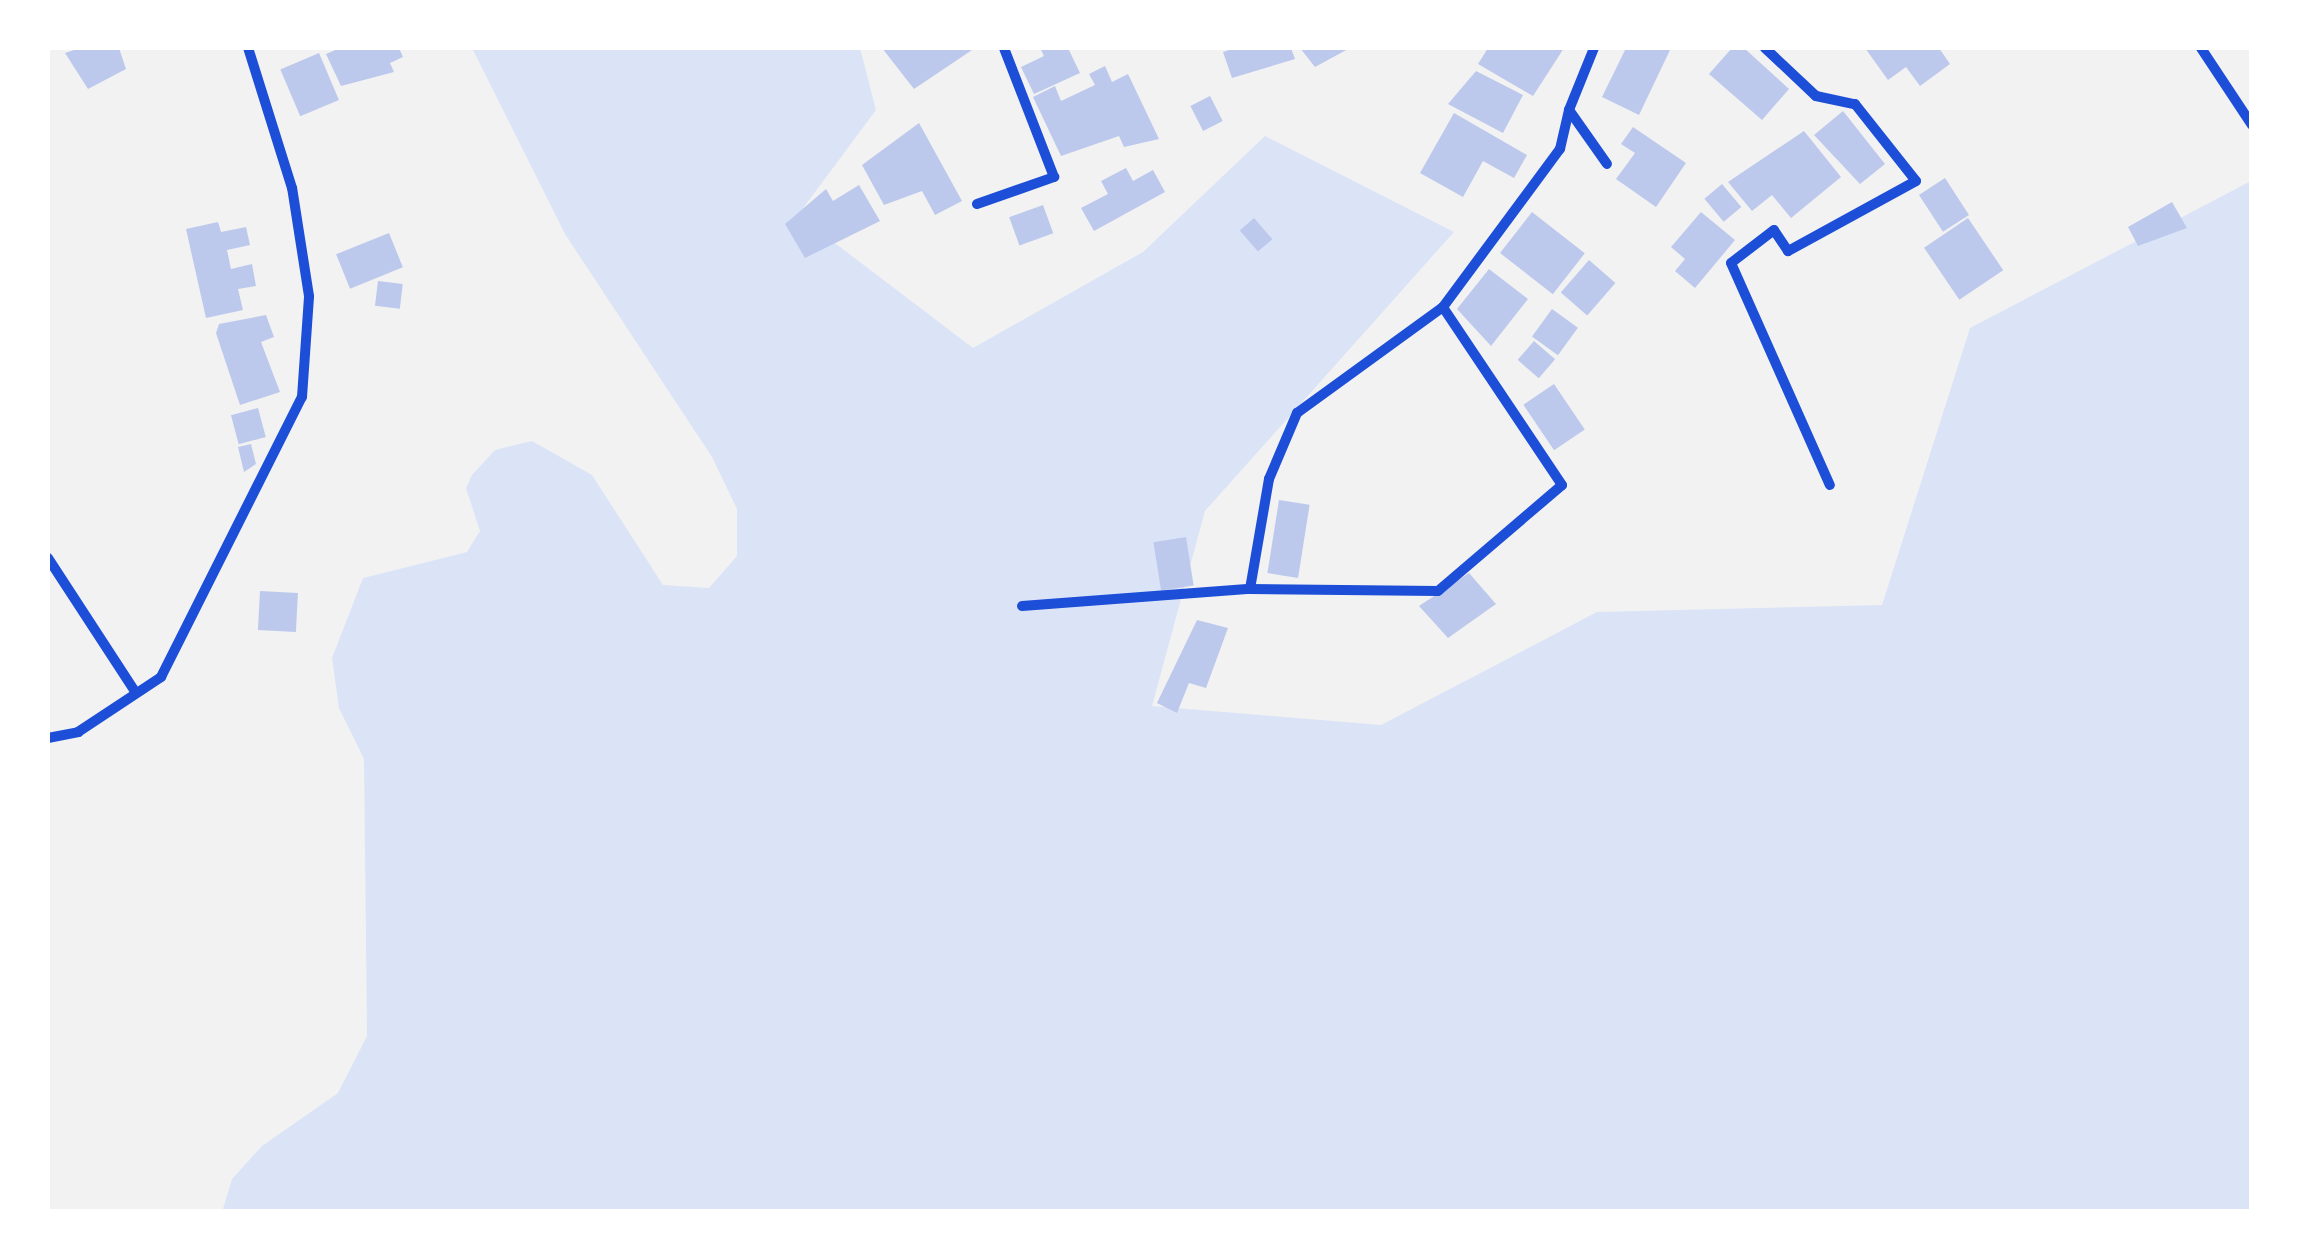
<!DOCTYPE html>
<style>
body{margin:0}
#map{position:relative;width:2299px;height:1259px;overflow:hidden;background:#f2f2f2;font-family:Lora,serif}
div>[style]{position:absolute}
.green>*{inset:0;background:#dbe4f7}
.building>*{inset:0;background:#bdc9ec;transform-origin:0 0}
.minor>*{height:10px;margin:-5px;padding:0 5px;transform-origin:5px;border-radius:5px;background:#1d4ed8}
span{translate:-50% -50%;white-space:nowrap;text-align:center;line-height:1.15;-webkit-text-stroke:10px #fff;paint-order:stroke}
.frame{position:absolute;inset:0;border:50px solid #fff;pointer-events:none}
</style>
<div id="map">
<div class="green">
<i style="clip-path:polygon(472px 48px,860px 48px,876px 110px,798px 215px,973px 348px,1143px 252px,1265px 136px,1454px 232px,1205px 511px,1152px 706px,1381px 725px,1597px 612px,1882px 605px,1970px 328px,2251px 181px,2251px 1211px,222px 1212px,232px 1179px,262px 1146px,338px 1093px,367px 1036px,364px 759px,339px 708px,332px 658px,363px 578px,467px 552px,480px 531px,466px 488px,472px 475px,495px 450px,532px 441px,592px 475px,663px 585px,709px 588px,737px 556px,737px 509px,712px 457px,565px 234px)"></i>
</div>
<div class="building">
<i style="clip-path:polygon(80px 48px,119px 48px,126px 69px,88px 89px,65px 53px)"></i>
<i style="clip-path:polygon(340px 48px,399px 48px,403px 57px,390px 63px,394px 72px,341px 86px,326px 54px)"></i>
<i style="clip-path:polygon(882px 48px,975px 48px,914px 89px)"></i>
<i style="clip-path:polygon(1040px 48px,1068px 48px,1080px 73px,1034px 94px,1021px 67px,1044px 56px)"></i>
<i style="clip-path:polygon(1235px 48px,1291px 48px,1295px 59px,1232px 78px,1223px 52px)"></i>
<i style="clip-path:polygon(1300px 48px,1350px 48px,1315px 67px)"></i>
<i style="clip-path:polygon(1488px 48px,1564px 48px,1533px 96px,1478px 64px)"></i>
<i style="clip-path:polygon(1626px 48px,1671px 48px,1639px 115px,1602px 97px)"></i>
<i style="clip-path:polygon(1732px 48px,1744px 48px,1789px 89px,1762px 120px,1709px 74px)"></i>
<i style="clip-path:polygon(1865px 48px,1939px 48px,1950px 64px,1920px 86px,1906px 67px,1888px 80px)"></i>
<i style="left:319px;top:53px;width:51px;height:42px;rotate:67deg"></i>
<i style="clip-path:polygon(1105px 66px,1112px 82px,1128px 74px,1159px 139px,1124px 147px,1119px 136px,1061px 156px,1033px 97px,1055px 86px,1061px 101px,1095px 85px,1089px 74px)"></i>
<i style="clip-path:polygon(1476px 71px,1523px 95px,1503px 133px,1448px 104px)"></i>
<i style="left:1210px;top:96px;width:28px;height:22px;rotate:63deg"></i>
<i style="clip-path:polygon(1843px 111px,1885px 164px,1860px 184px,1814px 135px)"></i>
<i style="clip-path:polygon(1454px 113px,1527px 155px,1514px 178px,1483px 161px,1463px 197px,1420px 173px)"></i>
<i style="clip-path:polygon(919px 123px,962px 201px,935px 215px,922px 191px,884px 205px,862px 165px)"></i>
<i style="clip-path:polygon(1633px 127px,1686px 163px,1656px 207px,1616px 179px,1635px 153px,1621px 144px)"></i>
<i style="clip-path:polygon(1804px 131px,1841px 177px,1791px 218px,1772px 195px,1752px 211px,1728px 182px)"></i>
<i style="clip-path:polygon(1126px 168px,1133px 181px,1153px 170px,1165px 192px,1094px 231px,1081px 208px,1108px 194px,1101px 181px)"></i>
<i style="left:1945px;top:178px;width:44px;height:31px;rotate:57deg"></i>
<i style="left:1722px;top:184px;width:30px;height:23px;rotate:50deg"></i>
<i style="clip-path:polygon(859px 185px,880px 221px,805px 258px,785px 224px,826px 189px,833px 201px)"></i>
<i style="clip-path:polygon(2172px 202px,2187px 228px,2138px 246px,2128px 227px)"></i>
<i style="left:1043px;top:205px;width:30px;height:36px;rotate:70deg"></i>
<i style="left:1532px;top:212px;width:67px;height:52px;rotate:38deg"></i>
<i style="clip-path:polygon(1701px 212px,1735px 240px,1695px 288px,1675px 271px,1685px 259px,1671px 247px)"></i>
<i style="left:1254px;top:218px;width:28px;height:19px;rotate:49deg"></i>
<i style="left:1968px;top:218px;width:63px;height:53px;rotate:56deg"></i>
<i style="clip-path:polygon(218px 222px,221px 232px,246px 227px,250px 245px,227px 250px,231px 269px,252px 264px,256px 286px,238px 289px,243px 310px,206px 318px,186px 229px)"></i>
<i style="left:389px;top:233px;width:37px;height:57px;rotate:68deg"></i>
<i style="left:1589px;top:260px;width:35px;height:43px;rotate:41deg"></i>
<i style="clip-path:polygon(1489px 269px,1528px 299px,1491px 346px,1457px 309px)"></i>
<i style="left:378px;top:281px;width:25px;height:25px;rotate:7deg"></i>
<i style="left:1552px;top:309px;width:32px;height:34px;rotate:36deg"></i>
<i style="clip-path:polygon(266px 315px,274px 337px,261px 342px,280px 392px,240px 405px,216px 333px,219px 324px)"></i>
<i style="left:1534px;top:341px;width:28px;height:25px;rotate:41deg"></i>
<i style="left:1554px;top:384px;width:55px;height:37px;rotate:56deg"></i>
<i style="left:258px;top:408px;width:30px;height:28px;rotate:75deg"></i>
<i style="clip-path:polygon(251px 444px,256px 464px,244px 472px,238px 447px)"></i>
<i style="left:1279px;top:500px;width:31px;height:74px;rotate:9deg"></i>
<i style="left:1186px;top:537px;width:49px;height:33px;rotate:81deg"></i>
<i style="clip-path:polygon(1469px 573px,1496px 604px,1448px 638px,1419px 606px)"></i>
<i style="left:260px;top:591px;width:38px;height:39px;rotate:3deg"></i>
<i style="clip-path:polygon(1197px 620px,1228px 628px,1206px 688px,1189px 683px,1177px 713px,1157px 703px)"></i>
</div>
<div class="minor">
<i style="left:1594px;top:48px;width:67px;rotate:112deg"></i>
<i style="left:1569px;top:110px;width:66px;rotate:54.9deg"></i>
<i style="left:1765px;top:48px;width:70px;rotate:43.3deg"></i>
<i style="left:1816px;top:96px;width:40px;rotate:12deg"></i>
<i style="left:1855px;top:104px;width:98px;rotate:51.6deg"></i>
<i style="left:1916px;top:181px;width:146px;rotate:151.3deg"></i>
<i style="left:1788px;top:251px;width:25px;rotate:-124deg"></i>
<i style="left:1774px;top:230px;width:54px;rotate:142.5deg"></i>
<i style="left:1731px;top:263px;width:243px;rotate:66deg"></i>
<i style="left:2201px;top:48px;width:92px;rotate:56.5deg"></i>
<i style="left:977px;top:204px;width:82px;rotate:-19.3deg"></i>
<i style="left:1054px;top:177px;width:138px;rotate:-111.2deg"></i>
<i style="left:48px;top:558px;width:161px;rotate:56.9deg"></i>
<i style="left:1250px;top:589px;width:188px;rotate:0.6deg"></i>
<i style="left:1438px;top:591px;width:163px;rotate:-40.5deg"></i>
<i style="left:1562px;top:485px;width:214px;rotate:-123.8deg"></i>
<i style="left:1022px;top:606px;width:229px;rotate:-4.3deg"></i>
<i style="left:1250px;top:589px;width:112px;rotate:-80.2deg"></i>
<i style="left:1269px;top:479px;width:72px;rotate:-67deg"></i>
<i style="left:1297px;top:413px;width:180px;rotate:-36deg"></i>
<i style="left:1443px;top:307px;width:197px;rotate:-53.5deg"></i>
<i style="left:1560px;top:149px;width:40px;rotate:-77deg"></i>
<i style="left:48px;top:738px;width:31px;rotate:-11deg"></i>
<i style="left:78px;top:732px;width:100px;rotate:-33.5deg"></i>
<i style="left:161px;top:677px;width:313px;rotate:-63.3deg"></i>
<i style="left:302px;top:397px;width:101px;rotate:-86deg"></i>
<i style="left:309px;top:296px;width:109px;rotate:-98.9deg"></i>
<i style="left:292px;top:188px;width:147px;rotate:-107.4deg"></i>
</div>
<div class="frame"></div>
</div>
